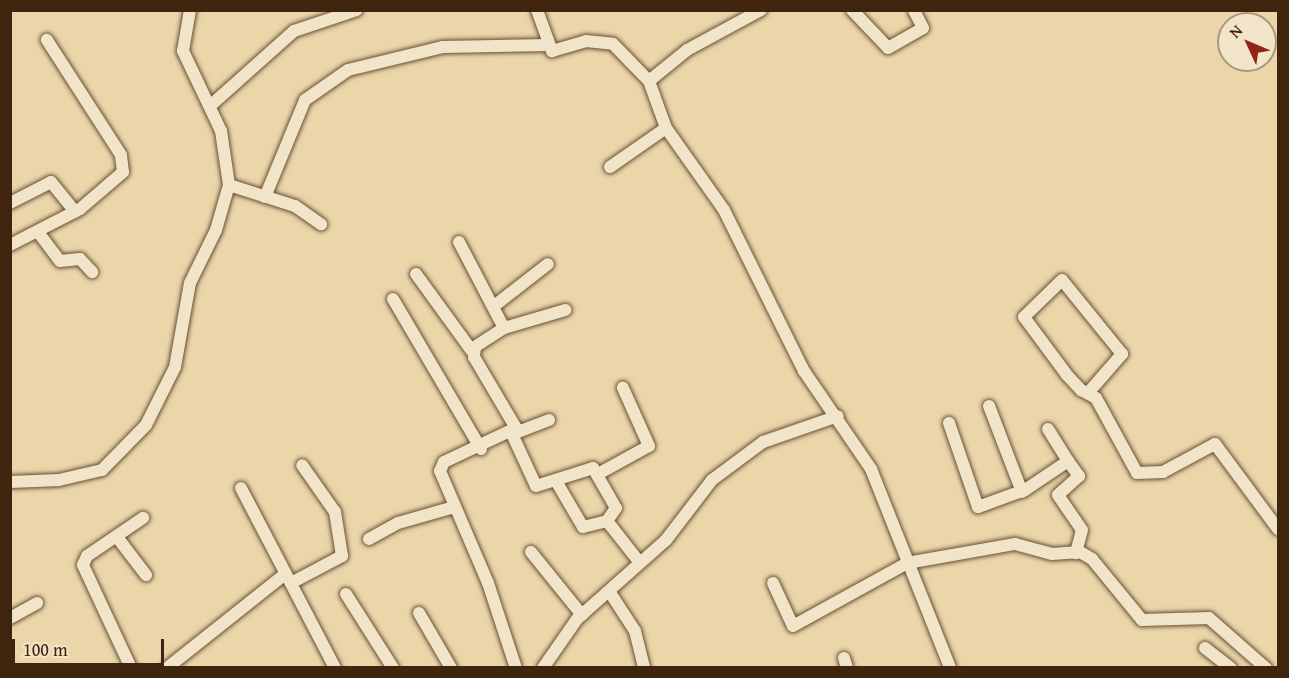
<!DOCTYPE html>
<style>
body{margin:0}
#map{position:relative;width:1289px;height:678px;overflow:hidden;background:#ebd6aa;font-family:"Gentium Book Plus",serif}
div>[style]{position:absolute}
.roads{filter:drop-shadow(0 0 2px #6a5035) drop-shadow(0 0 2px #6a5035)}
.street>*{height:12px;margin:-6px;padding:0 6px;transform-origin:6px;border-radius:6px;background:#f2e4c8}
span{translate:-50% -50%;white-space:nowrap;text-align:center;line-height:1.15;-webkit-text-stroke:4.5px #f2e4c8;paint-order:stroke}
.frame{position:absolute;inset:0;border:12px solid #3f240e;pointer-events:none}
.north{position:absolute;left:1217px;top:12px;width:60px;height:60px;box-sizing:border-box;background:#f2e4c8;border:2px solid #aa977e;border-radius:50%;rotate:314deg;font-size:16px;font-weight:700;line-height:24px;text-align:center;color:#3f240e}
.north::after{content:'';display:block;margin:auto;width:21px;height:27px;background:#8f2418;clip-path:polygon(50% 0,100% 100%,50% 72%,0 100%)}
.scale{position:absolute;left:12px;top:639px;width:152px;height:27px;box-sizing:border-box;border:3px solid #3f240e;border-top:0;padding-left:8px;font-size:18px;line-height:21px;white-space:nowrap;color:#3f240e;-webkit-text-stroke:4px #f2e4c8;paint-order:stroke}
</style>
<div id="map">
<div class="roads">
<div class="street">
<i style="left:537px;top:10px;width:44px;rotate:69.9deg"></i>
<i style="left:552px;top:51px;width:35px;rotate:-16deg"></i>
<i style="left:586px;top:41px;width:27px;rotate:6deg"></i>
<i style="left:613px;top:44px;width:52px;rotate:45.8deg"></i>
<i style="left:649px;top:81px;width:49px;rotate:-39.2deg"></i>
<i style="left:687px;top:50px;width:84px;rotate:-28.4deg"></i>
<i style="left:852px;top:10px;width:52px;rotate:46.5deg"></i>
<i style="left:888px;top:48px;width:40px;rotate:-29.7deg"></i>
<i style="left:923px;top:28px;width:20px;rotate:-117deg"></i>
<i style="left:210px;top:106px;width:113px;rotate:-41.8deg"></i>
<i style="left:294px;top:31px;width:66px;rotate:-18.4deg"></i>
<i style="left:666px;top:128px;width:100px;rotate:54.7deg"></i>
<i style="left:724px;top:210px;width:180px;rotate:63.6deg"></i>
<i style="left:804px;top:371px;width:119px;rotate:55.6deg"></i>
<i style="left:871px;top:469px;width:214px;rotate:68.3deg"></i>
<i style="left:610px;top:167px;width:68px;rotate:-34.9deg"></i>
<i style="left:666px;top:128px;width:50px;rotate:-109.9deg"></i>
<i style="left:229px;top:185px;width:69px;rotate:17.7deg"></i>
<i style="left:295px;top:206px;width:32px;rotate:35deg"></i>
<i style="left:265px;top:197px;width:105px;rotate:-67.6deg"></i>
<i style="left:305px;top:100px;width:52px;rotate:-34.9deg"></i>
<i style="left:348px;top:70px;width:98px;rotate:-13.6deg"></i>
<i style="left:443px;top:47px;width:105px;rotate:-1.1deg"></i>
<i style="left:10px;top:203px;width:46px;rotate:-27.1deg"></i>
<i style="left:51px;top:182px;width:38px;rotate:51deg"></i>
<i style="left:38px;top:232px;width:36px;rotate:53deg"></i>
<i style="left:60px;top:261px;width:20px;rotate:-6deg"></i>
<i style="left:80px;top:259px;width:18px;rotate:47deg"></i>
<i style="left:459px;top:242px;width:97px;rotate:62.4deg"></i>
<i style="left:504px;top:328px;width:35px;rotate:147deg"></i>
<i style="left:475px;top:347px;width:10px;rotate:96deg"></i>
<i style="left:474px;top:357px;width:82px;rotate:59.4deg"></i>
<i style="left:516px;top:428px;width:80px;rotate:154.7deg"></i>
<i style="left:444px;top:462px;width:10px;rotate:114deg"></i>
<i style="left:440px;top:471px;width:122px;rotate:66.8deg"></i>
<i style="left:488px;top:583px;width:89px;rotate:71.8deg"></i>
<i style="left:10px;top:245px;width:79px;rotate:-27.2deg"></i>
<i style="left:80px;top:209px;width:57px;rotate:-40.7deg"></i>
<i style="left:123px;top:172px;width:17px;rotate:-97deg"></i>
<i style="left:121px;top:155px;width:137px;rotate:-122.8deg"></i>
<i style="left:416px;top:274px;width:95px;rotate:54deg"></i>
<i style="left:393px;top:299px;width:174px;rotate:59.6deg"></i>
<i style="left:494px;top:306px;width:68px;rotate:-37.9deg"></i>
<i style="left:504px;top:328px;width:64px;rotate:-16.4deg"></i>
<i style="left:1088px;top:393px;width:52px;rotate:-48.9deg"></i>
<i style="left:1122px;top:354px;width:95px;rotate:-129deg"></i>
<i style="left:1062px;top:280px;width:53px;rotate:135.8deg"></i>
<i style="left:1024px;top:317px;width:72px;rotate:53.4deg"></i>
<i style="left:1067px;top:375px;width:21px;rotate:47deg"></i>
<i style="left:1081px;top:390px;width:17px;rotate:28deg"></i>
<i style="left:1096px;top:398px;width:85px;rotate:61.3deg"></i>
<i style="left:1137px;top:473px;width:26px;rotate:-2deg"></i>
<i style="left:1163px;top:472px;width:59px;rotate:-28.3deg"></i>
<i style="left:1215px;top:444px;width:106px;rotate:53.5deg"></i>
<i style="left:989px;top:406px;width:92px;rotate:69deg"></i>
<i style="left:549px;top:420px;width:40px;rotate:159deg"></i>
<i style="left:512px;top:434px;width:57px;rotate:65.2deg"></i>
<i style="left:536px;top:486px;width:60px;rotate:-17.5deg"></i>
<i style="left:593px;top:468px;width:46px;rotate:60.1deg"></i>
<i style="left:616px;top:508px;width:16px;rotate:125deg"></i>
<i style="left:949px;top:423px;width:89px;rotate:71deg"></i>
<i style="left:978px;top:507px;width:50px;rotate:-19.9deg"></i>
<i style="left:1025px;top:490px;width:52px;rotate:-34deg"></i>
<i style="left:1068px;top:461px;width:19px;rotate:54deg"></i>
<i style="left:1079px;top:476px;width:28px;rotate:138deg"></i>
<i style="left:1058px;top:495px;width:42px;rotate:55.6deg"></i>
<i style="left:1082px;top:530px;width:24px;rotate:105deg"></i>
<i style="left:1048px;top:429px;width:38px;rotate:58deg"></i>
<i style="left:598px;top:474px;width:58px;rotate:-28.8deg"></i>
<i style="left:649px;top:446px;width:64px;rotate:-114.1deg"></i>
<i style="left:556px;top:481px;width:53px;rotate:59.6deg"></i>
<i style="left:583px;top:527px;width:25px;rotate:-14deg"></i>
<i style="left:607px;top:521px;width:53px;rotate:51.8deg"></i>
<i style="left:10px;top:482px;width:49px;rotate:-2.3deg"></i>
<i style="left:59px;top:480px;width:44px;rotate:-13.1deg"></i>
<i style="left:102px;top:470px;width:63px;rotate:-45.6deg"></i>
<i style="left:146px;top:425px;width:65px;rotate:-63.4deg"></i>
<i style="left:175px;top:367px;width:85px;rotate:-79.9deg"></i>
<i style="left:190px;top:283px;width:59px;rotate:-63.9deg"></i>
<i style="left:216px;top:230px;width:47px;rotate:-73.9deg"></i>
<i style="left:229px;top:185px;width:55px;rotate:-98.4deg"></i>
<i style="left:221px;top:131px;width:89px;rotate:-115.4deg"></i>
<i style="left:183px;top:51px;width:42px;rotate:-80.3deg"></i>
<i style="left:241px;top:488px;width:203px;rotate:62.4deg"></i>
<i style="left:117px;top:537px;width:48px;rotate:52.7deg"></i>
<i style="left:369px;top:539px;width:33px;rotate:-29deg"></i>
<i style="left:398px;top:523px;width:58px;rotate:-15.9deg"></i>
<i style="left:531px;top:552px;width:81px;rotate:51deg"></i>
<i style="left:291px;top:583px;width:58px;rotate:-27.9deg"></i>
<i style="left:342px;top:556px;width:45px;rotate:-99deg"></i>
<i style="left:335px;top:512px;width:57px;rotate:-125.1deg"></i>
<i style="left:773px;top:583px;width:47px;rotate:65.1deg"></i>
<i style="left:793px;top:626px;width:130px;rotate:-28.9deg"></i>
<i style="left:907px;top:563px;width:110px;rotate:-10deg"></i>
<i style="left:1015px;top:544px;width:38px;rotate:15deg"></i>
<i style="left:1052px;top:554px;width:28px;rotate:-4deg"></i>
<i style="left:1080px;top:552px;width:14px;rotate:30deg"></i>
<i style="left:1092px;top:559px;width:79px;rotate:50.7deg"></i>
<i style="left:1142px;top:620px;width:67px;rotate:-1.7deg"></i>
<i style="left:1209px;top:618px;width:76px;rotate:41.3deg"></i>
<i style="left:609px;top:591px;width:48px;rotate:57deg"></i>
<i style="left:635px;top:631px;width:38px;rotate:76deg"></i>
<i style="left:346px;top:594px;width:88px;rotate:57.6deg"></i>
<i style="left:419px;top:613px;width:64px;rotate:59.8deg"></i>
<i style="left:10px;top:618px;width:31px;rotate:-29deg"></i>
<i style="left:1205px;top:648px;width:33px;rotate:38deg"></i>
<i style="left:844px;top:658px;width:10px;rotate:73deg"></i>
<i style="left:131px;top:668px;width:114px;rotate:-115deg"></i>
<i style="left:83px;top:565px;width:10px;rotate:-66deg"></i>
<i style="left:87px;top:556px;width:68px;rotate:-34.2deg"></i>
<i style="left:167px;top:668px;width:151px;rotate:-38.5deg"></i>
<i style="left:543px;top:668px;width:60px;rotate:-55.2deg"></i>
<i style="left:577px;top:619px;width:119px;rotate:-41.6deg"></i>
<i style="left:666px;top:540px;width:76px;rotate:-52.5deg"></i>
<i style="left:712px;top:480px;width:64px;rotate:-36.7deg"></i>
<i style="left:763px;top:442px;width:79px;rotate:-19.1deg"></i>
</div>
</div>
<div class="frame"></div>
<div class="north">N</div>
<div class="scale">100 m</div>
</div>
